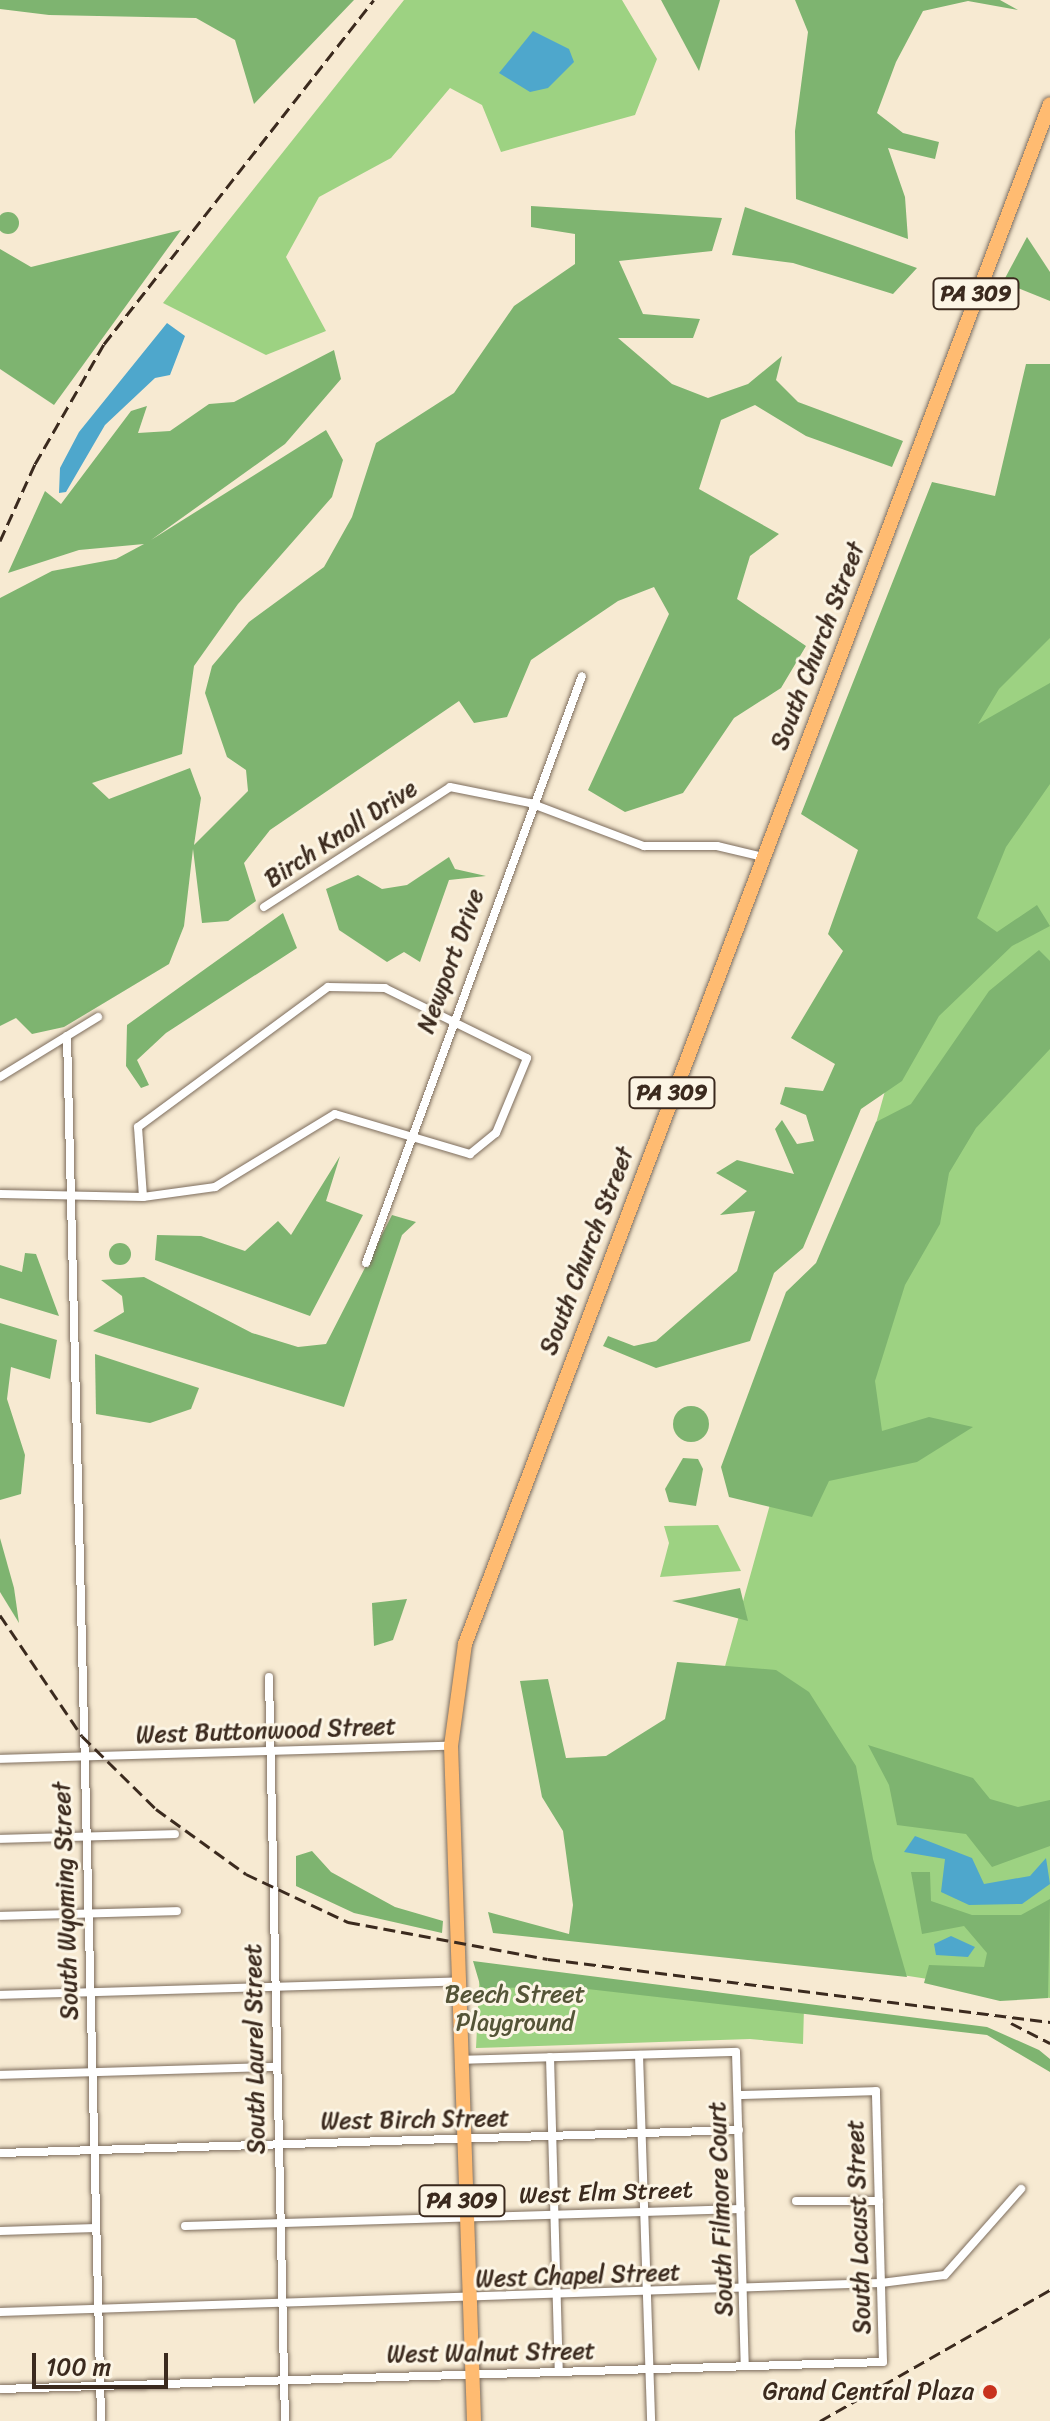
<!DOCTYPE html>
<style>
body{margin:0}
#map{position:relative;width:1050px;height:2421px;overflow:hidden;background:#f7ead2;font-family:Sriracha,sans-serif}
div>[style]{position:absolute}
.green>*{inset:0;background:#9dd282}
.forest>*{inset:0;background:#7eb470}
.round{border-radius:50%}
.water>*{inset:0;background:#4ea7cc}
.roads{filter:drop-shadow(0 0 2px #7d6d5d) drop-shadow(0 0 2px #7d6d5d)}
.street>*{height:8px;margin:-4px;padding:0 4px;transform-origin:4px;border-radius:4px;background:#fff}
.highway>*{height:14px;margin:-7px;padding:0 7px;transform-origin:7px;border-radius:7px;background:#ffbb71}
.rail>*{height:3px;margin-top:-1.5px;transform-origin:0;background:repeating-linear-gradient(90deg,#3b2a1e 0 12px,transparent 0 18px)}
.dots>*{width:22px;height:22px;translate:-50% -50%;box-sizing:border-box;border:4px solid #fcf5e5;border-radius:50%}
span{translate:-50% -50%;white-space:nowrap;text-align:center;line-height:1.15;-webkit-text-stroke:6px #fcf5e5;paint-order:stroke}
.shield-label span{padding:2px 6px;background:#fcf5e5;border:2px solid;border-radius:6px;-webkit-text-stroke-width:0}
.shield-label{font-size:22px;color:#3b2a1e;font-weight:700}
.street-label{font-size:24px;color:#3b2a1e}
.park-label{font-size:24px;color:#545437}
.poi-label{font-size:24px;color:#3b2a1e}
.right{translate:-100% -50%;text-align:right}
.scale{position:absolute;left:32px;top:2353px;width:136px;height:36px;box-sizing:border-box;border:4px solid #3b2a1e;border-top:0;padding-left:10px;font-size:24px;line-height:28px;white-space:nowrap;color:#3b2a1e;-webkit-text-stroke:6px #fcf5e5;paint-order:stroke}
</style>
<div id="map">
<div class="green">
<i style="clip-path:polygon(404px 0,622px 0,657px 59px,635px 115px,501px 152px,482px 105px,450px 88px,391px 158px,319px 197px,286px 257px,326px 331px,266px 355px,163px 303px)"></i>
<i style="clip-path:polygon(1050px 620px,1050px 1998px,650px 1936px,900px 1037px,969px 692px)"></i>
<i style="clip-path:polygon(718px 1525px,741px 1571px,660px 1577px,669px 1543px,664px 1526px)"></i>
<i style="clip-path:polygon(480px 1967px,804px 2008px,803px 2044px,750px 2039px,476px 2048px)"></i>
</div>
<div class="forest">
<i style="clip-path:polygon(0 0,354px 0,254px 104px,235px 40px,196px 18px,49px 15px,0 9px)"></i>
<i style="clip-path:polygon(661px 0,720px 0,699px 71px)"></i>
<i style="clip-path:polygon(795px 0,1000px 0,1018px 10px,968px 1px,923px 11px,896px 62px,877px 113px,903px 133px,939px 142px,935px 159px,888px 148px,905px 197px,908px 239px,796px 199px,795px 131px,808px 32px)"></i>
<i style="clip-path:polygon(531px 206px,722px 218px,712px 251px,619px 261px,643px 314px,700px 319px,693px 338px,618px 338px,672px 384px,708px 398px,748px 384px,782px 356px,776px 380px,798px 402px,903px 441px,892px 467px,806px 436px,755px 405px,721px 420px,699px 489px,779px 534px,750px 556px,737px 599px,806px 646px,781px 688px,734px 718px,683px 793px,625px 812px,588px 790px,669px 614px,654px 587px,618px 601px,531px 660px,507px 717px,474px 723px,459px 701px,270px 830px,244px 863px,256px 901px,228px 921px,202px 923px,193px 849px,184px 926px,169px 964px,64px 1027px,32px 1034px,16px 1018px,0 1026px,0 598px,52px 571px,116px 559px,144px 544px,79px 550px,8px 573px,45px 491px,61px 504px,131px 411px,147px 406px,138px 433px,170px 431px,209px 404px,234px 402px,334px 350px,341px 379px,285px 444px,151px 540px,326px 430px,343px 460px,332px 497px,238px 604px,194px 666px,182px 754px,92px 783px,109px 799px,190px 768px,201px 798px,194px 845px,248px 791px,246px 770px,227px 757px,205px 693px,212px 666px,249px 622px,324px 567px,352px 517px,376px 443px,454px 393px,514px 306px,575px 264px,575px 234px,531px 227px)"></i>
<i style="clip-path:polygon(745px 207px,917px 268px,893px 294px,793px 263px,732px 255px)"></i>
<i class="round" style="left:-3px;top:212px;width:22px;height:22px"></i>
<i style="clip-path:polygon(181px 230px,54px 405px,0 369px,0 249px,31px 267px)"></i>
<i style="clip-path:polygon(1027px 237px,1050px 272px,1050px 301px,1003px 282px)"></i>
<i style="clip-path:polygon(1026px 364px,1050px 364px,1050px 638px,999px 689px,978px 724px,1050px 683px,1050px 784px,1006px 847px,977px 918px,997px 932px,1037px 905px,1050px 926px,1012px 946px,939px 1016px,902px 1081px,861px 1109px,803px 1248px,774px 1273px,750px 1341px,656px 1368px,603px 1346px,608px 1336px,634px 1346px,656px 1341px,737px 1271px,755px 1211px,720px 1215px,747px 1191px,716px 1173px,737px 1160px,794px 1174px,775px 1129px,782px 1120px,797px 1144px,814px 1141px,806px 1115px,780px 1104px,785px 1087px,823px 1091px,835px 1064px,791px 1038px,843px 951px,828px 934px,858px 850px,801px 814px,932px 482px,995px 496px)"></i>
<i style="clip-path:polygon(449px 857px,455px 869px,486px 876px,449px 880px,420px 962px,404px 952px,387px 962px,339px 930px,326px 889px,358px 875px,382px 889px,407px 885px)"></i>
<i style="clip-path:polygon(283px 913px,297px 948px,166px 1033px,137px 1060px,149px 1085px,141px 1088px,126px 1066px,127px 1025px)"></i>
<i style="clip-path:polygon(1039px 950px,1050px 961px,1050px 1049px,976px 1128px,949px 1173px,940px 1224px,905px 1285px,875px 1381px,882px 1431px,929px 1417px,973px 1427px,917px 1462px,829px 1481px,812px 1517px,729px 1497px,721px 1467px,786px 1292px,816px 1263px,876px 1122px,911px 1104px,989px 991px)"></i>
<i style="clip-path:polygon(340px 1156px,326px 1201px,363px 1215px,310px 1316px,155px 1260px,157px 1235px,201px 1236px,245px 1251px,278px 1221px,291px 1235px)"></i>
<i style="clip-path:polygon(392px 1215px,416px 1222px,402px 1235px,344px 1407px,93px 1331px,124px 1312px,122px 1296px,101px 1280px,144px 1277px,252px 1333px,298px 1347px,326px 1344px)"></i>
<i class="round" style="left:109px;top:1243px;width:22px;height:22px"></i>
<i style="clip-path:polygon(25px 1253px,36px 1254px,59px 1316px,0 1298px,0 1265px,22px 1272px)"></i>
<i style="clip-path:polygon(0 1323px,57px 1340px,50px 1379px,11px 1367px,7px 1399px,25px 1455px,21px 1494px,0 1500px)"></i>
<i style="clip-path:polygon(95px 1354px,199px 1388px,191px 1409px,150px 1423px,96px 1414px)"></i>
<i class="round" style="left:673px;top:1406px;width:36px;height:36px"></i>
<i style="clip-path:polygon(683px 1458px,698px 1459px,703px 1469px,696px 1506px,669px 1502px,665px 1489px)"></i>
<i style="clip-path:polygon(0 1538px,14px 1588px,19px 1623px,0 1592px)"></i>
<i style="clip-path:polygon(740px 1588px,748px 1621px,672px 1601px,695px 1597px)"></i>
<i style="clip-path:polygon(407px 1599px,393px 1640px,374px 1646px,372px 1603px)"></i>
<i style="clip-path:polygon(677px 1662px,776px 1670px,809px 1692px,856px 1766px,873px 1859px,907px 1977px,493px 1933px,488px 1912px,569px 1934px,573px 1905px,563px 1831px,542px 1797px,520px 1681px,548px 1679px,566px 1758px,606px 1756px,665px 1719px)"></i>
<i style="clip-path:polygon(868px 1745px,973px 1778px,990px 1799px,1018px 1807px,1050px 1800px,1050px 1846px,992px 1867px,966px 1834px,897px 1825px,889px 1785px)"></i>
<i style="clip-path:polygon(312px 1851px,331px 1872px,395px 1907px,443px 1921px,442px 1933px,354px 1913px,296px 1886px,296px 1856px)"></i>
<i style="clip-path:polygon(911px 1872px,930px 1872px,931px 1901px,972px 1915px,1021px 1915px,1050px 1899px,1048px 1998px,1000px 2001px,924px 1983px,929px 1965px,984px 1967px,987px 1953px,964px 1926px,922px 1934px)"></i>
<i style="clip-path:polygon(473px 1961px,987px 2027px,1039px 2050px,1050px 2059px,1050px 2072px,987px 2035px,570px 1987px,481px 1988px)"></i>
</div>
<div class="water">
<i style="clip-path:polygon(533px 31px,569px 49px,574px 62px,548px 88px,530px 92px,499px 73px)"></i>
<i style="clip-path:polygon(167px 323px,185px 336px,170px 375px,155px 378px,105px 425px,66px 492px,59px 493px,60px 468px,79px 432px)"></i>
<i style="clip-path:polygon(915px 1836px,972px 1858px,984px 1884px,1030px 1876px,1046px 1858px,1050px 1884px,1022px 1904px,969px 1905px,941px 1892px,945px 1859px,904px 1852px)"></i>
<i style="clip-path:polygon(951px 1936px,975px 1947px,968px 1957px,936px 1955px,934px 1944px)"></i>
</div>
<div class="roads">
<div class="street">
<i style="left:264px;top:907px;width:221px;rotate:-32.8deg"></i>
<i style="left:450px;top:787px;width:82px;rotate:11.3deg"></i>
<i style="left:530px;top:803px;width:122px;rotate:20.7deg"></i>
<i style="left:644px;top:846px;width:73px"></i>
<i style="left:717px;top:846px;width:47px;rotate:13.4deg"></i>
<i style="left:67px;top:1036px;width:1385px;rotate:88.59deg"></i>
<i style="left:0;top:1077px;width:115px;rotate:-31.5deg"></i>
<i style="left:0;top:1194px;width:143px;rotate:1.2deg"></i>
<i style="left:143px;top:1197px;width:73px;rotate:-7.9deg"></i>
<i style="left:215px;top:1187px;width:140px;rotate:-31.3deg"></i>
<i style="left:335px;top:1114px;width:141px;rotate:16.5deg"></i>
<i style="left:470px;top:1154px;width:33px;rotate:-39deg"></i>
<i style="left:496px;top:1133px;width:81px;rotate:-67.5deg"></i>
<i style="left:527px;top:1058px;width:158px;rotate:-153.8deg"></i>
<i style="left:385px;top:988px;width:57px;rotate:-179deg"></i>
<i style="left:328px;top:987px;width:236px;rotate:143.6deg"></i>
<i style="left:138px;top:1127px;width:70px;rotate:85.9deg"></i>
<i style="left:366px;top:1263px;width:625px;rotate:-69.8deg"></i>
<i style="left:269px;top:1677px;width:744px;rotate:88.77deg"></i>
<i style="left:0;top:1759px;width:451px;rotate:-1.7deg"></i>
<i style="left:0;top:1839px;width:175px;rotate:-1.6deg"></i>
<i style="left:0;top:1916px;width:177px;rotate:-1.6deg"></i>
<i style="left:0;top:1995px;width:460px;rotate:-1.7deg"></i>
<i style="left:639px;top:2055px;width:366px;rotate:88.1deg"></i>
<i style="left:550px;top:2057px;width:315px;rotate:88.4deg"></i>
<i style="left:460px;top:2060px;width:276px;rotate:-1.7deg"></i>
<i style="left:736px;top:2052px;width:314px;rotate:88.4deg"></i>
<i style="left:0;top:2075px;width:275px;rotate:-1.7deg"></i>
<i style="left:0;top:2153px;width:739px;rotate:-1.78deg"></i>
<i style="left:796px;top:2201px;width:83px"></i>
<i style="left:185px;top:2226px;width:556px;rotate:-1.75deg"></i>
<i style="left:0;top:2231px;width:96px;rotate:-1.8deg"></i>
<i style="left:0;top:2312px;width:881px;rotate:-1.89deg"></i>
<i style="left:881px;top:2283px;width:64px;rotate:-7.1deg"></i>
<i style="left:945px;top:2275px;width:115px;rotate:-48.5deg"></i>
<i style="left:0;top:2389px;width:883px;rotate:-1.75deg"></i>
<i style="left:883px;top:2362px;width:271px;rotate:-91.5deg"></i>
<i style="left:876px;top:2091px;width:138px;rotate:178.3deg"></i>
</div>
<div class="highway">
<i style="left:474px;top:2421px;width:675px;rotate:-91.95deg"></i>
<i style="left:451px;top:1746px;width:103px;rotate:-82.2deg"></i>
<i style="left:465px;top:1644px;width:1647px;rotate:-69.2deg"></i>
</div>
</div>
<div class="rail">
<i style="left:0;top:541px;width:85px;rotate:-65.6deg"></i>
<i style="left:35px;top:464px;width:138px;rotate:-60.1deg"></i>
<i style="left:104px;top:344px;width:437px;rotate:-51.9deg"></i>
<i style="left:0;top:1615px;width:146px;rotate:55.9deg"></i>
<i style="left:82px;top:1736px;width:104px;rotate:44.6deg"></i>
<i style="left:156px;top:1809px;width:111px;rotate:35.8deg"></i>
<i style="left:246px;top:1874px;width:113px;rotate:25.2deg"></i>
<i style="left:348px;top:1922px;width:203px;rotate:10.5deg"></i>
<i style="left:548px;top:1959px;width:506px;rotate:7.15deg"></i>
<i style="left:1011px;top:2023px;width:44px;rotate:27.1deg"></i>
<i style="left:820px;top:2421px;width:265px;rotate:-29.7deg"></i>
</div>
<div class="dots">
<i style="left:990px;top:2392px;background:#c8321e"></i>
</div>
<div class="shield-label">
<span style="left:976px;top:294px">PA 309</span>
<span style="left:672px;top:1093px">PA 309</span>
<span style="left:462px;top:2201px">PA 309</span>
</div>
<div class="street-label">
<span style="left:818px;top:646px;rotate:-69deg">South Church Street</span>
<span style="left:341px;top:834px;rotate:-33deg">Birch Knoll Drive</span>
<span style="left:451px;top:961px;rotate:-70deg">Newport Drive</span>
<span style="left:587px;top:1251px;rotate:-69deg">South Church Street</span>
<span style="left:266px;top:1731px;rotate:-2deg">West Buttonwood Street</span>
<span style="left:66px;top:1901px;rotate:-92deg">South Wyoming Street</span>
<span style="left:255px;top:2049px;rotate:-91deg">South Laurel Street</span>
<span style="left:415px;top:2120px;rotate:-1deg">West Birch Street</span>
<span style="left:606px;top:2193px;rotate:-2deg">West Elm Street</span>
<span style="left:721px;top:2209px;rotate:-92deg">South Filmore Court</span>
<span style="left:859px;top:2227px;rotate:-92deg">South Locust Street</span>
<span style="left:578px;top:2276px;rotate:-2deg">West Chapel Street</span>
<span style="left:491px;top:2353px;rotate:-1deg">West Walnut Street</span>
</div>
<div class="park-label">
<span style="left:515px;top:2009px">Beech Street<br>Playground</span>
</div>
<div class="poi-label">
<span class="right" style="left:974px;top:2392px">Grand Central Plaza</span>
</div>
<div class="scale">100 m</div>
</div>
